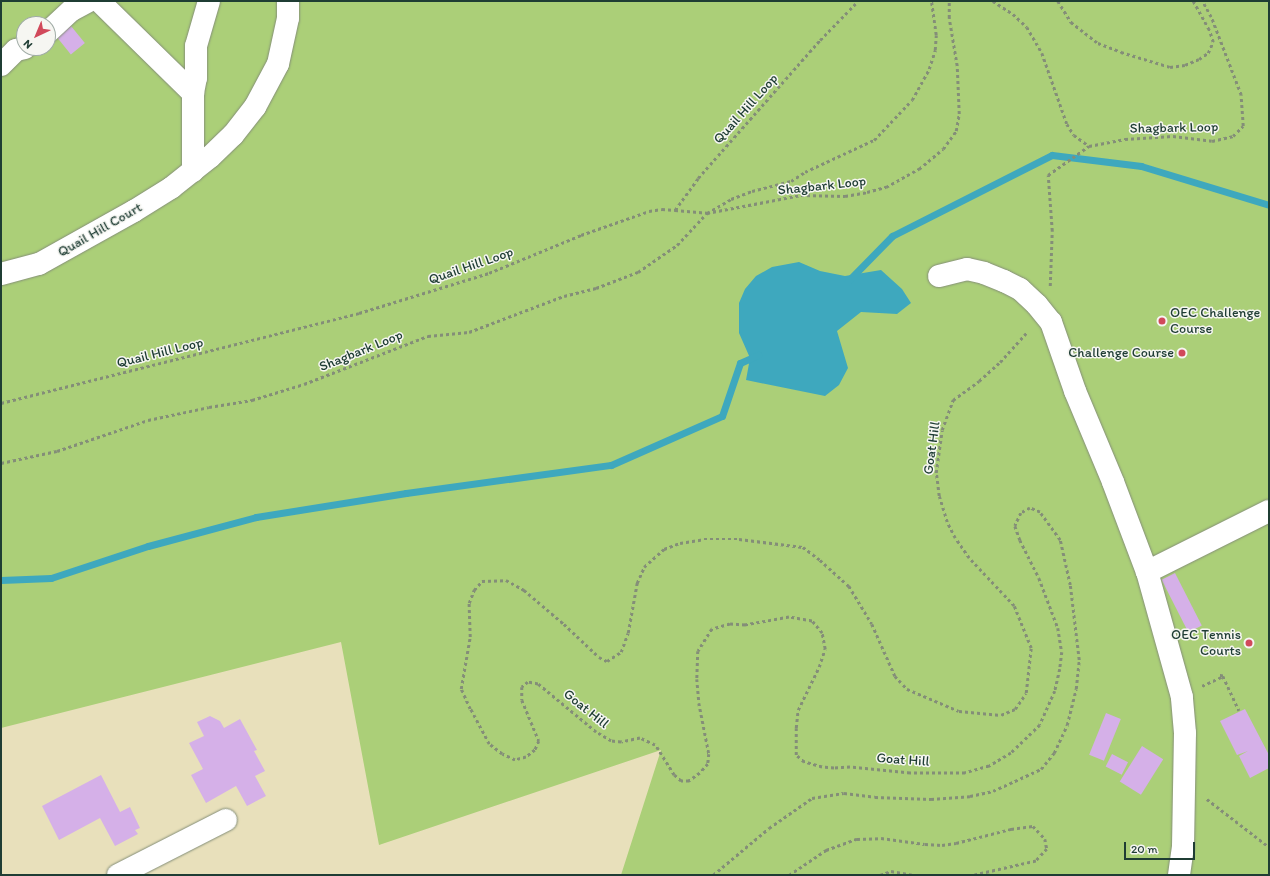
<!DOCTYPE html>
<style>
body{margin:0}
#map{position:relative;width:1270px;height:876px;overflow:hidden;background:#e8e0bb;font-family:Itim,sans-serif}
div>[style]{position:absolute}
.green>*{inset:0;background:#abcf78}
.water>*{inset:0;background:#3ea8be}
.stream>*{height:7px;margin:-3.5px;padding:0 3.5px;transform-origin:3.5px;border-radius:3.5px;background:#3ea8be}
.building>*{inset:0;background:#d5b0e8;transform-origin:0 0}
.path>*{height:2.5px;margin-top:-1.25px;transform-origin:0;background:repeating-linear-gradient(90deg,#848e78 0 3px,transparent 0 6px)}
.roads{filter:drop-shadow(0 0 1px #848e78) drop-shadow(0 0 1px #848e78)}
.minor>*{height:22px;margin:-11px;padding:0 11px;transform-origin:11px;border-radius:11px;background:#fff}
.dots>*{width:11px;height:11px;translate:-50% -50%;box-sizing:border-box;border:2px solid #f6f6f2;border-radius:50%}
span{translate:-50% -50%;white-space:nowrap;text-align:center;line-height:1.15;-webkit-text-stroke:3px #f6f6f2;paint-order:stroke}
.street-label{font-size:14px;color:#1f3d34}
.poi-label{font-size:14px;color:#1f3d34}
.left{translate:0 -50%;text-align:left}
.right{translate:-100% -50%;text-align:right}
.frame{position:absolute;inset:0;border:2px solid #1f3d34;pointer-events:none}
.north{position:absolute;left:16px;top:16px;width:40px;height:40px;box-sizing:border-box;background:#f6f6f2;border:1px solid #a0aca6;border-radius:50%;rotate:224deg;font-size:11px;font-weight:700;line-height:16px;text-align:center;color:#1f3d34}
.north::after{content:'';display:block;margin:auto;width:14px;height:18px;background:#d1495b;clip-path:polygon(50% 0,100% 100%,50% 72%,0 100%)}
.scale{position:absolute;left:1124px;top:842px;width:71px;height:18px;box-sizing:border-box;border:2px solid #1f3d34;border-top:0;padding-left:5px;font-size:12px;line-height:14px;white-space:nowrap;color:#1f3d34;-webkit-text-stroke:3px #f6f6f2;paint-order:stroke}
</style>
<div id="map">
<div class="green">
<i style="clip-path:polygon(evenodd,1px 1px,1269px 1px,1269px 875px,621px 875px,661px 750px,379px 845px,341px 642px,1px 728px,1px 1px,24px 24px,48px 24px,48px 48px,24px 48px,24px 24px)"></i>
</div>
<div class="water">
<i style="clip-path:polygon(799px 262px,820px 271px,845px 276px,881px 270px,902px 289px,911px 303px,897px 314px,861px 312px,837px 331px,848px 368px,839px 385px,825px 396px,746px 380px,750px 358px,739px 333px,739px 303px,745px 289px,756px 276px,772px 267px)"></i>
</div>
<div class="stream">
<i style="left:848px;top:281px;width:63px;rotate:-45.6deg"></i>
<i style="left:892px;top:236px;width:179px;rotate:-26.9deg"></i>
<i style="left:1052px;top:155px;width:90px;rotate:7deg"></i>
<i style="left:1141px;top:166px;width:134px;rotate:16.9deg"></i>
<i style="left:1px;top:580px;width:50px;rotate:-2.3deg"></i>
<i style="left:51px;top:578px;width:102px;rotate:-18.3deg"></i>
<i style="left:148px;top:546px;width:112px;rotate:-15deg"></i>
<i style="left:256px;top:517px;width:152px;rotate:-9.1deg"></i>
<i style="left:406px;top:493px;width:207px;rotate:-7.8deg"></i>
<i style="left:611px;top:465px;width:121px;rotate:-23.8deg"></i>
<i style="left:722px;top:416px;width:56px;rotate:-71.2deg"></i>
<i style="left:740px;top:363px;width:20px;rotate:-24deg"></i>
</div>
<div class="building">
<i style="left:71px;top:26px;width:22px;height:18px;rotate:51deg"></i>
<i style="left:1175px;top:573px;width:59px;height:15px;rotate:63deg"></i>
<i style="clip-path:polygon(1245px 709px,1269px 755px,1269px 768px,1250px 778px,1239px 756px,1248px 751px,1237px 755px,1220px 721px)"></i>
<i style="left:1106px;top:713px;width:16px;height:45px;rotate:22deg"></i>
<i style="clip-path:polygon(210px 716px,220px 721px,224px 728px,240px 719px,257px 750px,254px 751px,265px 771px,255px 776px,266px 796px,247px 806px,236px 786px,206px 803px,191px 775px,203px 769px,189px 743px,204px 736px,197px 722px)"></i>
<i style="left:1142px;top:746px;width:25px;height:42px;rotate:32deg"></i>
<i style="left:1112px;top:754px;width:18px;height:14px;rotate:27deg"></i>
<i style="clip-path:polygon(101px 775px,120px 812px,130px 807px,140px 828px,135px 830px,138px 834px,115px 846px,100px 818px,59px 840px,42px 806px)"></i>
</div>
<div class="path">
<i style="left:993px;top:1px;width:24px;rotate:33deg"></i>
<i style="left:1013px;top:14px;width:19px;rotate:43deg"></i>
<i style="left:1027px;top:27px;width:30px;rotate:60deg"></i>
<i style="left:1042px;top:53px;width:75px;rotate:70.6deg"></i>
<i style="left:1067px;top:124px;width:13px;rotate:58deg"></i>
<i style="left:1074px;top:135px;width:19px;rotate:36deg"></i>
<i style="left:1058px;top:1px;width:25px;rotate:58deg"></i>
<i style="left:1071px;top:22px;width:34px;rotate:38deg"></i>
<i style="left:1098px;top:43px;width:25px;rotate:21deg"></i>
<i style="left:1121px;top:52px;width:51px;rotate:17deg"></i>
<i style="left:1170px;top:67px;width:15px;rotate:-8deg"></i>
<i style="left:1185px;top:65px;width:15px;rotate:-23deg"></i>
<i style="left:1199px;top:59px;width:11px;rotate:-34deg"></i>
<i style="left:1208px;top:53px;width:12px;rotate:-66deg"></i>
<i style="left:1213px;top:42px;width:13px;rotate:-108deg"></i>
<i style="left:1209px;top:30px;width:33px;rotate:-119deg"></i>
<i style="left:675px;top:210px;width:32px;rotate:5deg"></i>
<i style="left:707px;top:213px;width:96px;rotate:-10.8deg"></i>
<i style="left:801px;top:195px;width:44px;rotate:1.3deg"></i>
<i style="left:845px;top:196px;width:22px;rotate:-10deg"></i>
<i style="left:867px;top:192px;width:20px;rotate:-15deg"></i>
<i style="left:886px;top:187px;width:38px;rotate:-29deg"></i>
<i style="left:919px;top:169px;width:31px;rotate:-40deg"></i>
<i style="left:943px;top:149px;width:22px;rotate:-54deg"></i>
<i style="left:956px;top:131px;width:17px;rotate:-80deg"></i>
<i style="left:959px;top:114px;width:48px;rotate:-92.4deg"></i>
<i style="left:957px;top:66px;width:49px;rotate:-99.5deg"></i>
<i style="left:949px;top:18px;width:17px;rotate:-90deg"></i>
<i style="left:1050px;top:286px;width:55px;rotate:-87.9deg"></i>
<i style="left:1052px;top:231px;width:56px;rotate:-94.1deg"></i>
<i style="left:1048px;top:175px;width:50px;rotate:-35.3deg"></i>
<i style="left:1089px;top:146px;width:37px;rotate:-11deg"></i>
<i style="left:1125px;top:139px;width:48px;rotate:-3.6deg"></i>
<i style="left:1173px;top:136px;width:39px;rotate:7deg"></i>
<i style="left:1212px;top:141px;width:22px;rotate:-13deg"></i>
<i style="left:1233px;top:136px;width:14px;rotate:-45deg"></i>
<i style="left:1243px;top:126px;width:31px;rotate:-94deg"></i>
<i style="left:1241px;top:95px;width:84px;rotate:-111deg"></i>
<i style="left:1211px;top:17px;width:18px;rotate:-119deg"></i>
<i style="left:1px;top:403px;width:369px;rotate:-14.1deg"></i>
<i style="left:359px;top:313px;width:136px;rotate:-17.1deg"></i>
<i style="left:489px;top:273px;width:100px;rotate:-22.4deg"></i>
<i style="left:581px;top:235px;width:72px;rotate:-19.4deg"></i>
<i style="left:649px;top:211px;width:13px;rotate:-9deg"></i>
<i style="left:662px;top:209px;width:13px;rotate:4deg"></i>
<i style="left:675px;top:210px;width:39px;rotate:-54deg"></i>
<i style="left:698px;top:178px;width:184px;rotate:-48.5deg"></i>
<i style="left:820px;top:40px;width:54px;rotate:-45.7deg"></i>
<i style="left:1px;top:463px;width:57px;rotate:-12.1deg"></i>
<i style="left:57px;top:451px;width:96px;rotate:-18.8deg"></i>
<i style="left:148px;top:420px;width:62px;rotate:-12deg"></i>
<i style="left:209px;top:407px;width:44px;rotate:-9.2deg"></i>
<i style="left:252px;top:400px;width:54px;rotate:-17.1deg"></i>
<i style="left:304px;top:384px;width:133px;rotate:-21.2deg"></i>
<i style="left:428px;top:336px;width:41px;rotate:-5.6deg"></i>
<i style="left:469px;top:332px;width:102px;rotate:-20.8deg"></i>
<i style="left:564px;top:296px;width:33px;rotate:-14deg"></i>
<i style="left:596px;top:288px;width:45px;rotate:-20.9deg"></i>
<i style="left:638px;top:272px;width:47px;rotate:-34.7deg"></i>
<i style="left:677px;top:245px;width:44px;rotate:-46.8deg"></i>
<i style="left:707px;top:213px;width:28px;rotate:-30deg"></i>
<i style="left:731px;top:199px;width:22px;rotate:-21deg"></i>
<i style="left:752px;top:191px;width:40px;rotate:-14.4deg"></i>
<i style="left:791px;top:181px;width:17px;rotate:-33deg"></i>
<i style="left:805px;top:172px;width:76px;rotate:-24.9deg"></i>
<i style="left:874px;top:140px;width:55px;rotate:-46.5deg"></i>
<i style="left:912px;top:100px;width:35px;rotate:-61deg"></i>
<i style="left:929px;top:69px;width:20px;rotate:-72deg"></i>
<i style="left:935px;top:50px;width:15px;rotate:-86deg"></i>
<i style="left:936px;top:35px;width:34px;rotate:-98deg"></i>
<i style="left:1223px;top:676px;width:38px;rotate:65deg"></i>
<i style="left:1202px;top:686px;width:23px;rotate:-25deg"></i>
<i style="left:1223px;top:676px;width:6px;rotate:-171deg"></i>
<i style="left:1207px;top:799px;width:78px;rotate:37.7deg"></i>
<i style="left:713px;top:875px;width:73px;rotate:-40deg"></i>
<i style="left:769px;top:828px;width:52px;rotate:-34.9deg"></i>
<i style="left:812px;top:798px;width:32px;rotate:-9deg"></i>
<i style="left:844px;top:793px;width:31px;rotate:7deg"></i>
<i style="left:875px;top:797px;width:56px;rotate:2deg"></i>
<i style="left:931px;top:799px;width:39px;rotate:-4deg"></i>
<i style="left:970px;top:796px;width:24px;rotate:-12deg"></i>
<i style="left:993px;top:791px;width:53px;rotate:-24.6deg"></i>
<i style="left:1041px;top:769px;width:21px;rotate:-51deg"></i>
<i style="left:1054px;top:753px;width:31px;rotate:-65deg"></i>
<i style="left:1067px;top:725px;width:37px;rotate:-76deg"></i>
<i style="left:1076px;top:689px;width:29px;rotate:-84deg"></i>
<i style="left:1079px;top:660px;width:76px;rotate:-96.8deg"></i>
<i style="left:1070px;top:585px;width:46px;rotate:-102.5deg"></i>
<i style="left:1060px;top:540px;width:34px;rotate:-126deg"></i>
<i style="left:1040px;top:512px;width:11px;rotate:-158deg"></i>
<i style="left:1030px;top:508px;width:10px;rotate:151deg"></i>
<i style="left:1021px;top:513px;width:14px;rotate:115deg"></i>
<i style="left:1015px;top:526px;width:15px;rotate:70deg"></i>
<i style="left:1020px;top:540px;width:42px;rotate:63.4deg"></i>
<i style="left:1039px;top:578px;width:53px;rotate:69.2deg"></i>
<i style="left:1058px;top:628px;width:24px;rotate:81deg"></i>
<i style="left:1062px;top:652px;width:17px;rotate:97deg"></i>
<i style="left:1060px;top:669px;width:23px;rotate:103deg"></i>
<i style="left:1055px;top:691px;width:37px;rotate:114deg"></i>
<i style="left:1040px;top:725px;width:40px;rotate:136deg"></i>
<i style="left:1011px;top:753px;width:26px;rotate:149deg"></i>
<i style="left:989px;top:766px;width:25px;rotate:164deg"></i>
<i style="left:965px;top:773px;width:55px;rotate:180deg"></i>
<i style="left:910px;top:773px;width:60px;rotate:-174.3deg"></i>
<i style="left:850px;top:767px;width:16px;rotate:176deg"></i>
<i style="left:834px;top:768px;width:12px;rotate:-175deg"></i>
<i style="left:822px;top:767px;width:19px;rotate:-164deg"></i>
<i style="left:804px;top:762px;width:11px;rotate:-139deg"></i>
<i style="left:796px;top:755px;width:27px;rotate:-90deg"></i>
<i style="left:796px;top:728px;width:18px;rotate:-84deg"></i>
<i style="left:798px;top:710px;width:48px;rotate:-64deg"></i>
<i style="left:819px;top:667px;width:19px;rotate:-72deg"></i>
<i style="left:825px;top:649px;width:16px;rotate:-101deg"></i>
<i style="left:822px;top:633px;width:16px;rotate:-130deg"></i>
<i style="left:812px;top:621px;width:23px;rotate:-170deg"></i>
<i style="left:789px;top:617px;width:45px;rotate:169.7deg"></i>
<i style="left:745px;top:625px;width:15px;rotate:-176deg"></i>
<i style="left:730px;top:624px;width:19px;rotate:164deg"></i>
<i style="left:712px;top:629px;width:26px;rotate:122deg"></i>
<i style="left:698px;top:651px;width:28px;rotate:92deg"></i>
<i style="left:697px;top:679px;width:24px;rotate:85deg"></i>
<i style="left:699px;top:703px;width:52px;rotate:78.9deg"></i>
<i style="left:709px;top:754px;width:10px;rotate:96deg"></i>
<i style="left:708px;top:764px;width:12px;rotate:132deg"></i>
<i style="left:700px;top:773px;width:14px;rotate:144deg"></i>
<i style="left:689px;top:781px;width:8px;rotate:180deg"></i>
<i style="left:681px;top:781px;width:9px;rotate:-139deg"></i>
<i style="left:674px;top:775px;width:36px;rotate:-122deg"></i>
<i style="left:655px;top:745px;width:17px;rotate:-155deg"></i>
<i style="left:640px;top:738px;width:19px;rotate:168deg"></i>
<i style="left:621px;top:742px;width:10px;rotate:-174deg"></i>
<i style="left:611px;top:741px;width:17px;rotate:-149deg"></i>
<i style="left:596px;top:732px;width:75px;rotate:-140.4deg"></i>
<i style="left:538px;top:684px;width:10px;rotate:-169deg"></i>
<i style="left:528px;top:682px;width:8px;rotate:140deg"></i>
<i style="left:522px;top:687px;width:13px;rotate:90deg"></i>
<i style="left:522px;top:700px;width:44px;rotate:67.5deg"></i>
<i style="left:539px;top:741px;width:10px;rotate:114deg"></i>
<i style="left:535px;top:750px;width:11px;rotate:142deg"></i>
<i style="left:526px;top:757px;width:11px;rotate:165deg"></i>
<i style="left:515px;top:760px;width:14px;rotate:-155deg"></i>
<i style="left:502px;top:754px;width:16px;rotate:-142deg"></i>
<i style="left:489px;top:744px;width:40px;rotate:-118deg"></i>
<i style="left:470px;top:709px;width:22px;rotate:-114deg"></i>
<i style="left:461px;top:689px;width:53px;rotate:-80.2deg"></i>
<i style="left:470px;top:637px;width:34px;rotate:-92deg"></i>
<i style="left:469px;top:603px;width:14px;rotate:-69deg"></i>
<i style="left:474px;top:590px;width:12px;rotate:-48deg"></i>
<i style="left:482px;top:581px;width:24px;rotate:-2deg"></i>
<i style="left:506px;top:580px;width:21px;rotate:29deg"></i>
<i style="left:524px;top:590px;width:52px;rotate:40.4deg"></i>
<i style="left:564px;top:624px;width:48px;rotate:43.3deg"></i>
<i style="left:599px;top:657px;width:9px;rotate:27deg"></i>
<i style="left:607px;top:661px;width:17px;rotate:-33deg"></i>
<i style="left:621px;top:652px;width:20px;rotate:-70deg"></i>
<i style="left:628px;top:633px;width:51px;rotate:-79.8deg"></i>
<i style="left:637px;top:583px;width:17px;rotate:-66deg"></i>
<i style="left:644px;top:567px;width:27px;rotate:-42deg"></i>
<i style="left:664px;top:549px;width:17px;rotate:-21deg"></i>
<i style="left:680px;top:543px;width:24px;rotate:-9deg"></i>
<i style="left:704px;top:539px;width:35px"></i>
<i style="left:739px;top:539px;width:64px;rotate:7.1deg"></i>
<i style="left:803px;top:547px;width:21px;rotate:37deg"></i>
<i style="left:820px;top:560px;width:39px;rotate:42deg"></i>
<i style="left:849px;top:586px;width:44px;rotate:58.8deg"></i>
<i style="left:872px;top:624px;width:57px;rotate:66.1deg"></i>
<i style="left:895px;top:676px;width:18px;rotate:47deg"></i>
<i style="left:907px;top:689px;width:56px;rotate:22.9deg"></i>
<i style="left:959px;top:711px;width:42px;rotate:5.4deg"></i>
<i style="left:1001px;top:715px;width:15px;rotate:-23deg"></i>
<i style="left:1015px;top:709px;width:19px;rotate:-55deg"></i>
<i style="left:1026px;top:693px;width:45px;rotate:-83.7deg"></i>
<i style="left:1031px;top:648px;width:45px;rotate:-112deg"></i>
<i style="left:1014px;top:606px;width:66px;rotate:-133.2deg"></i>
<i style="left:969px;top:558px;width:24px;rotate:-125deg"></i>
<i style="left:955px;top:538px;width:18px;rotate:-117deg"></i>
<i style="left:947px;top:522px;width:27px;rotate:-107deg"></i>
<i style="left:939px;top:496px;width:23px;rotate:-97deg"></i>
<i style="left:936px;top:473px;width:43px;rotate:-82.1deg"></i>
<i style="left:942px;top:430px;width:32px;rotate:-70deg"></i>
<i style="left:953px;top:400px;width:32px;rotate:-36deg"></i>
<i style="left:979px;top:381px;width:28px;rotate:-42deg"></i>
<i style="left:1000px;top:362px;width:42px;rotate:-47.9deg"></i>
<i style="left:789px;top:875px;width:45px;rotate:-34deg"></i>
<i style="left:826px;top:850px;width:33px;rotate:-20deg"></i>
<i style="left:857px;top:839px;width:24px;rotate:-2deg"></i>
<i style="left:881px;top:838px;width:44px;rotate:7.8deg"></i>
<i style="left:925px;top:844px;width:17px;rotate:3deg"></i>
<i style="left:942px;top:845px;width:14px;rotate:-8deg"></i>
<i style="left:956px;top:843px;width:57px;rotate:-14.3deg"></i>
<i style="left:1011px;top:829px;width:22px;rotate:-8deg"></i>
<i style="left:1033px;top:826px;width:18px;rotate:47deg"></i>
<i style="left:1045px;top:839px;width:10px;rotate:79deg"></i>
<i style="left:1047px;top:849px;width:16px;rotate:133deg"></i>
<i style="left:1036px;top:861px;width:63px;rotate:167.1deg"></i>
<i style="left:880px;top:875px;width:12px;rotate:-20deg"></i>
<i style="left:891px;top:871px;width:23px;rotate:10deg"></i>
</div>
<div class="roads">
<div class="minor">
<i style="left:99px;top:1px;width:132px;rotate:44.4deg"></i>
<i style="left:48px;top:32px;width:33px;rotate:-43deg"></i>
<i style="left:72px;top:10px;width:19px;rotate:-28deg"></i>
<i style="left:1px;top:65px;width:21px;rotate:-45deg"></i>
<i style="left:16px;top:50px;width:9px;rotate:-13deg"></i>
<i style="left:193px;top:171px;width:78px;rotate:-90deg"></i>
<i style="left:193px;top:93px;width:15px;rotate:-79deg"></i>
<i style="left:196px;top:78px;width:32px;rotate:-90deg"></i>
<i style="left:196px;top:46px;width:47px;rotate:-73.9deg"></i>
<i style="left:1px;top:274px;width:39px;rotate:-15deg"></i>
<i style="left:39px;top:264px;width:109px;rotate:-29.2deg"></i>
<i style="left:134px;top:211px;width:44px;rotate:-31.9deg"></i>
<i style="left:171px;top:188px;width:50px;rotate:-38.5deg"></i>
<i style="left:210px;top:157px;width:32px;rotate:-44deg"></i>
<i style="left:233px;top:135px;width:36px;rotate:-52deg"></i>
<i style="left:255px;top:107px;width:49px;rotate:-61.9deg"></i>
<i style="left:278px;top:64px;width:47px;rotate:-77.7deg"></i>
<i style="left:288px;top:18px;width:17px;rotate:-90deg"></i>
<i style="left:939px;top:276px;width:29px;rotate:-14deg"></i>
<i style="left:967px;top:269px;width:17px;rotate:13deg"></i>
<i style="left:984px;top:273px;width:22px;rotate:22deg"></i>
<i style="left:1004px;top:281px;width:18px;rotate:27deg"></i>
<i style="left:1020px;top:289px;width:23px;rotate:43deg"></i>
<i style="left:1037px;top:305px;width:22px;rotate:51deg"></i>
<i style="left:1051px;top:322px;width:73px;rotate:70.8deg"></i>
<i style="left:1075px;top:391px;width:99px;rotate:67.3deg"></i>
<i style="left:1113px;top:482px;width:96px;rotate:69.3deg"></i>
<i style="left:118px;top:875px;width:121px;rotate:-27deg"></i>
<i style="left:1179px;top:875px;width:28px;rotate:-82deg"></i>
<i style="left:1183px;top:847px;width:114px;rotate:-89deg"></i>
<i style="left:1185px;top:733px;width:36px;rotate:-95deg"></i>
<i style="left:1182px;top:697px;width:130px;rotate:-105.6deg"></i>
<i style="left:1147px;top:572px;width:136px;rotate:-26.6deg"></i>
</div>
</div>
<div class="dots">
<i style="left:1162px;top:321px;background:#d1495b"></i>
<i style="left:1182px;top:353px;background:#d1495b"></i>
<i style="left:1249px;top:643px;background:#d1495b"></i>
</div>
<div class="street-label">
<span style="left:746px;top:109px;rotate:-48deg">Quail Hill Loop</span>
<span style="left:1174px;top:128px;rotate:-1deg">Shagbark Loop</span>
<span style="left:822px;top:186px;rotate:-6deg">Shagbark Loop</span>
<span style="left:100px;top:230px;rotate:-30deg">Quail Hill Court</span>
<span style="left:471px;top:266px;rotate:-19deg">Quail Hill Loop</span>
<span style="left:361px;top:351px;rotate:-22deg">Shagbark Loop</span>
<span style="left:160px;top:353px;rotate:-14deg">Quail Hill Loop</span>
<span style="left:932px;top:448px;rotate:-82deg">Goat Hill</span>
<span style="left:586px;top:709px;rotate:39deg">Goat Hill</span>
<span style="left:903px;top:760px;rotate:4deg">Goat Hill</span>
</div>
<div class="poi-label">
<span class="left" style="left:1170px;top:321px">OEC Challenge<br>Course</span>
<span class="right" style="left:1174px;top:353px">Challenge Course</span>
<span class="right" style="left:1241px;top:643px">OEC Tennis<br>Courts</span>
</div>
<div class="frame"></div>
<div class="north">N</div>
<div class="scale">20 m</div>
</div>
